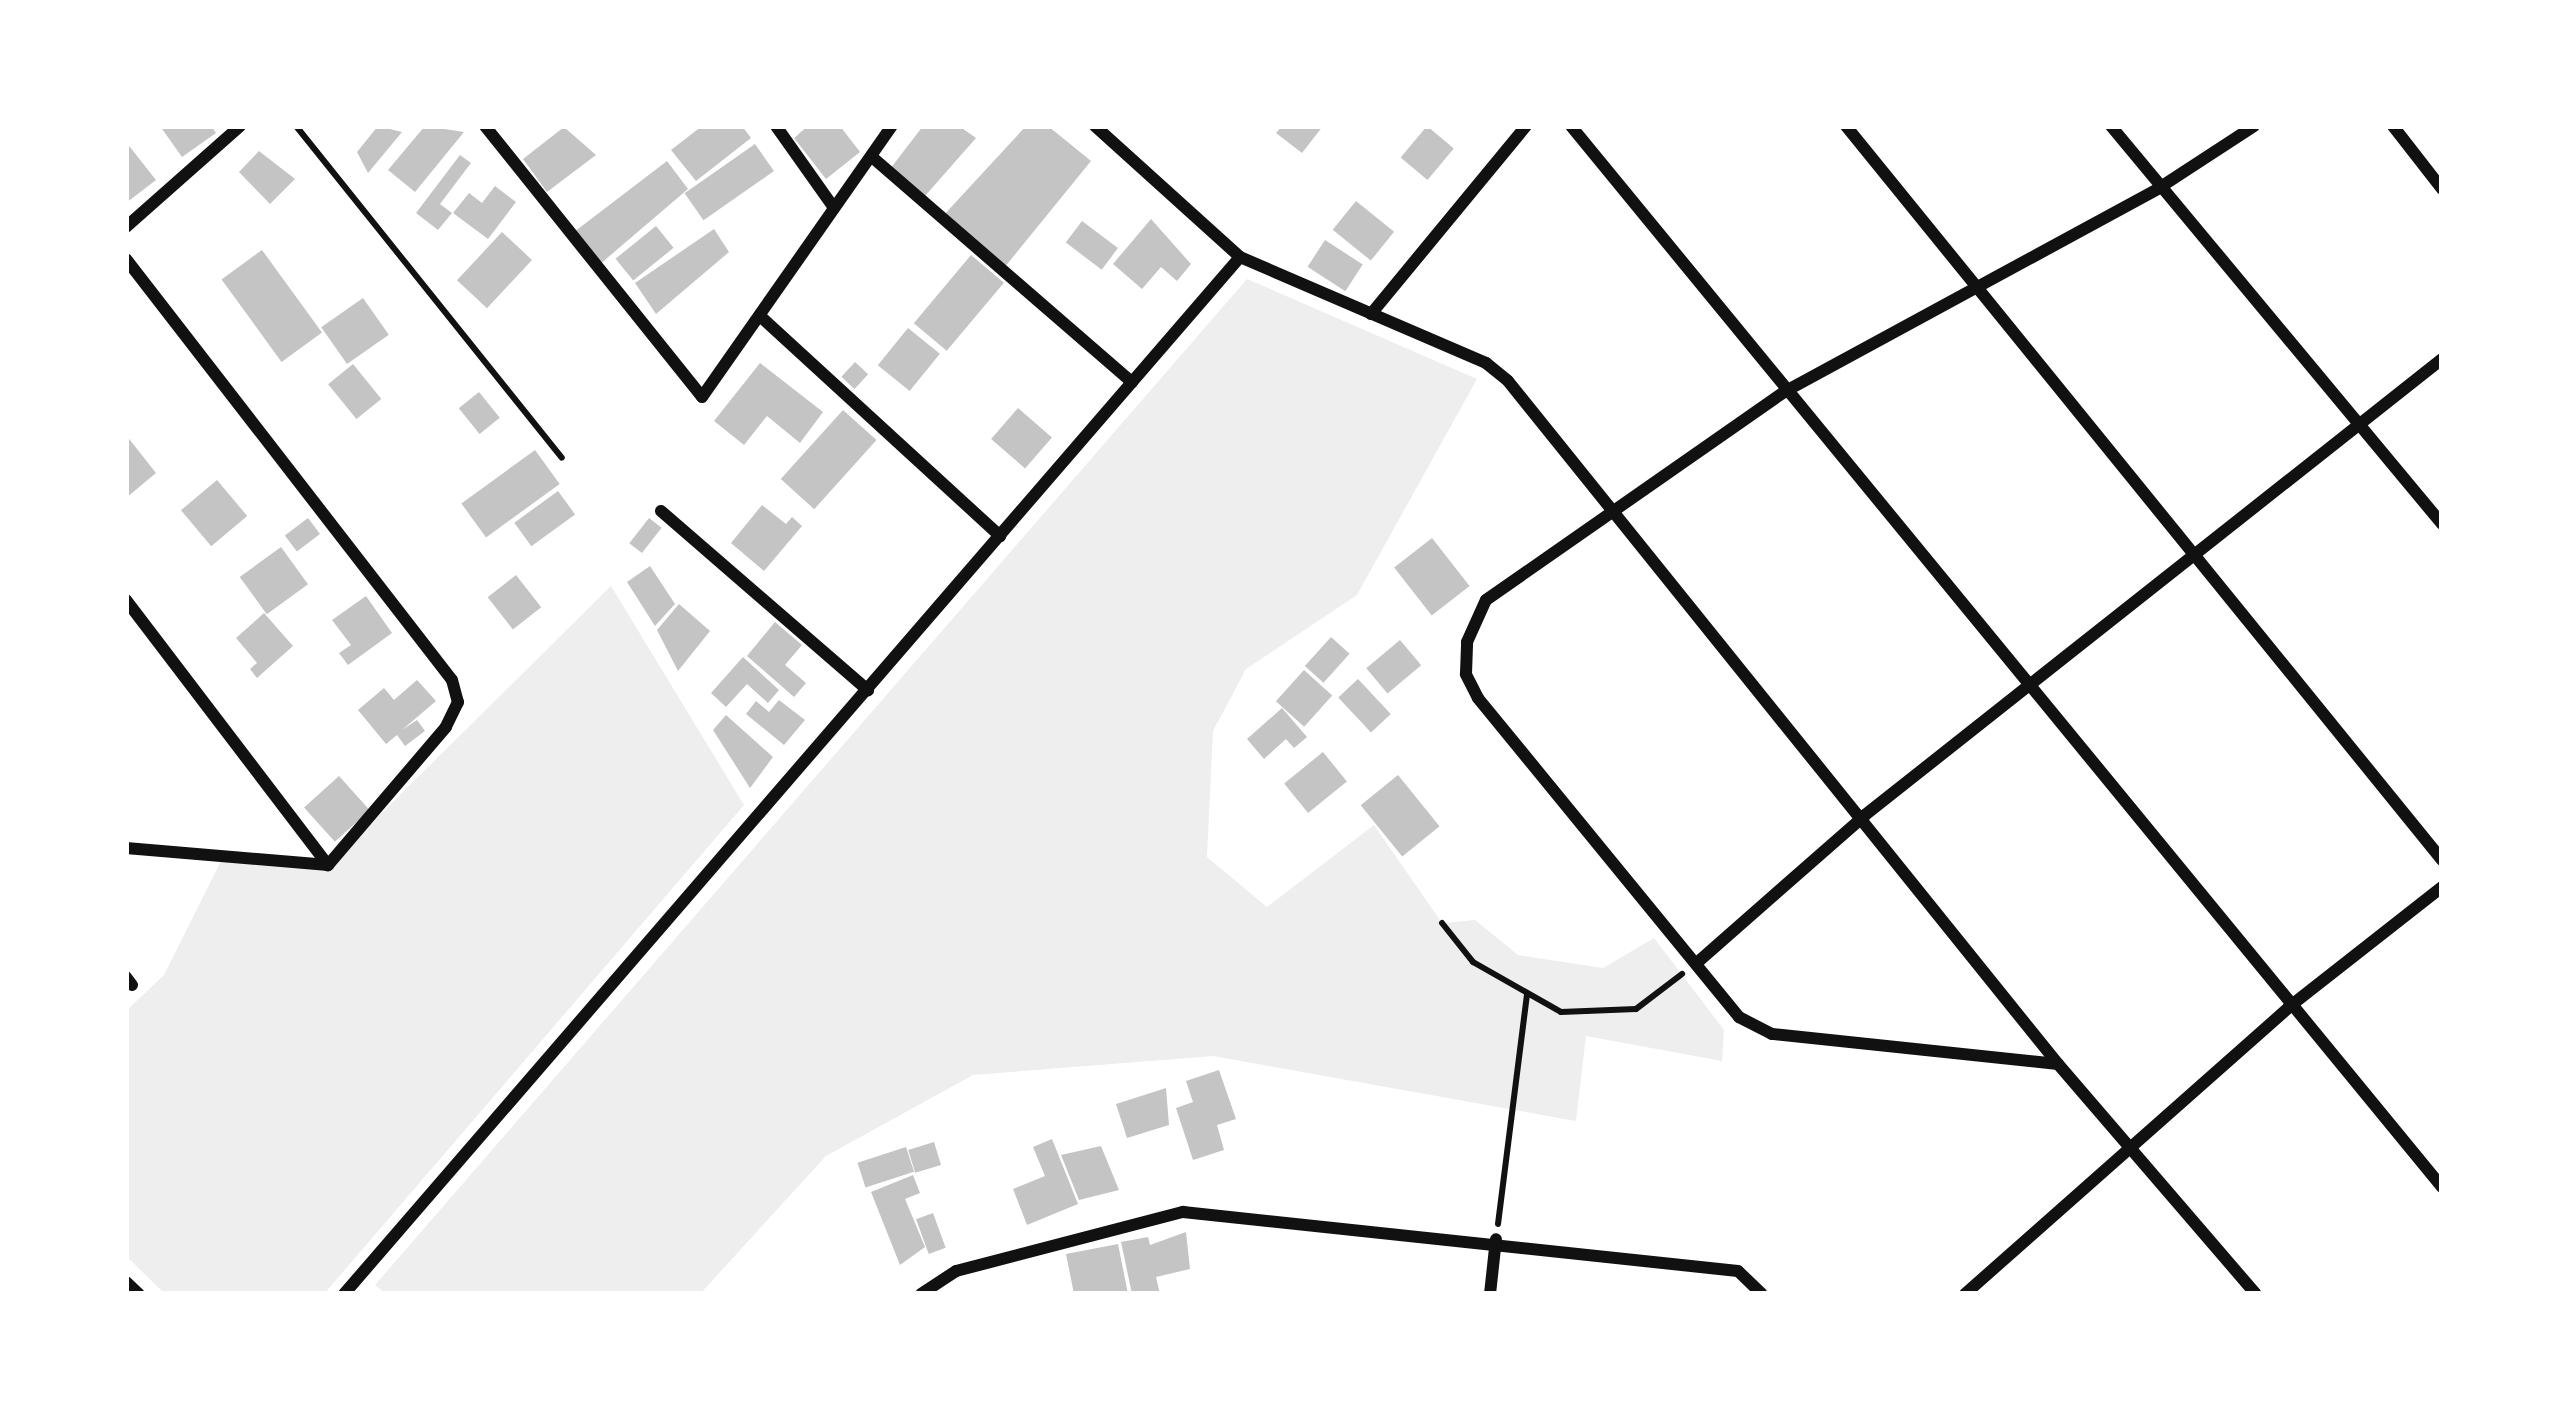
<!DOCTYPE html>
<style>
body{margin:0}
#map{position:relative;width:2568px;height:1420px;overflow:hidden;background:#fff;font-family:"IBM Plex Serif",serif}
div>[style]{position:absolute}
.green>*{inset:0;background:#eee}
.building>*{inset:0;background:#c4c4c4;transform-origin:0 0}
.path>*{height:6px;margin:-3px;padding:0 3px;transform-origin:3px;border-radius:3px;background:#111}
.minor>*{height:12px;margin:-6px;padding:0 6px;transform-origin:6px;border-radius:6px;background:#111}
span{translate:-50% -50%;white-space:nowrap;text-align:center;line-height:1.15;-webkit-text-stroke:10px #fff;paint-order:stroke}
.frame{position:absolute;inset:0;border:129px solid #fff;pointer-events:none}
</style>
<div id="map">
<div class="green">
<i style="clip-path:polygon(1247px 279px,1477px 379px,1357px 595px,1246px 669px,1213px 731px,1207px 857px,1267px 907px,1374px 825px,1442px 923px,1475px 920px,1518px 955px,1603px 968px,1654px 938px,1724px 1030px,1722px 1061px,1586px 1036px,1576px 1121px,1213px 1056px,973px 1075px,826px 1156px,700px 1294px,386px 1294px,375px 1285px)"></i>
<i style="clip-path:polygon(611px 586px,744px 805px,324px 1294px,165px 1294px,126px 1256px,126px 1011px,164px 975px,223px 857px,329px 865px)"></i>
</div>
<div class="building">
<i style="clip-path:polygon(160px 126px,211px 126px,216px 133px,182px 157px)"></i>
<i style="clip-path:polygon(378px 126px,402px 132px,368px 173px,357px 152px)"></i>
<i style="clip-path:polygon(425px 126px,464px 132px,415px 192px,388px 170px)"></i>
<i style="clip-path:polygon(702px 126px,742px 126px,751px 138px,696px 181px,671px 150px)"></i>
<i style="clip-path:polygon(808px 126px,840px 126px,860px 152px,826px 179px,794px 138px)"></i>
<i style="clip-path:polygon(923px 126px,959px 126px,976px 138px,925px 196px,890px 169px)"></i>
<i style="clip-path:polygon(1026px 126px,1048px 126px,1091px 161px,1004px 268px,942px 217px)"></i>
<i style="clip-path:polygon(1282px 126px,1323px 126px,1302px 153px,1276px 133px)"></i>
<i style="left:1427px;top:126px;width:35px;height:41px;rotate:40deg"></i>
<i style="clip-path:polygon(564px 127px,596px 155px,547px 192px,523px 159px)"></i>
<i style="clip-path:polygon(126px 142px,156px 180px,126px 203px)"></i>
<i style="left:755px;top:144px;width:33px;height:86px;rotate:55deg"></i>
<i style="clip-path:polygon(259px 151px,295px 179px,270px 204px,239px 172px)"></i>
<i style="clip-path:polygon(460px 155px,471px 163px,440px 204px,452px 213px,438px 230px,416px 213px)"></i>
<i style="clip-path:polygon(667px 161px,688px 189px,599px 265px,574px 232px)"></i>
<i style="clip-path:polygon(495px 186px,516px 202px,488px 239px,453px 213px,469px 193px,482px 203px)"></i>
<i style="left:1356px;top:201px;width:49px;height:37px;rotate:39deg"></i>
<i style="clip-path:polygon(1151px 219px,1191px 264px,1177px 281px,1161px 267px,1142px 289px,1113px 264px)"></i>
<i style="left:1082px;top:221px;width:45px;height:27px;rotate:37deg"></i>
<i style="left:656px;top:226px;width:28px;height:52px;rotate:51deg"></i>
<i style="clip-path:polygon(714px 229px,729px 252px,656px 314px,635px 283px)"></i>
<i style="left:502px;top:232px;width:41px;height:66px;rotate:43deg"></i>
<i style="left:1325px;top:240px;width:45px;height:32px;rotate:33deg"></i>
<i style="left:262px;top:250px;width:102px;height:50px;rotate:54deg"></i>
<i style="left:971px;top:255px;width:43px;height:89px;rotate:40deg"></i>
<i style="left:363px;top:298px;width:45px;height:51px;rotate:55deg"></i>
<i style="left:908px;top:328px;width:41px;height:48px;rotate:39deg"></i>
<i style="left:855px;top:362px;width:18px;height:20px;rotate:43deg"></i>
<i style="clip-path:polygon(760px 363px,823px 412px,800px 443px,767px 416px,744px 445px,714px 421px)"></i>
<i style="left:353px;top:364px;width:45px;height:32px;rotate:51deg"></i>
<i style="left:479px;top:392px;width:33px;height:26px;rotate:51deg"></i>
<i style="left:1018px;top:408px;width:45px;height:41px;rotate:41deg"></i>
<i style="left:843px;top:410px;width:45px;height:93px;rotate:42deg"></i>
<i style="clip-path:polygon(126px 435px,156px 473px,126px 498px)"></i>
<i style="left:535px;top:450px;width:42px;height:91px;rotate:54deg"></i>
<i style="left:217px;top:480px;width:47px;height:47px;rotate:50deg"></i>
<i style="left:558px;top:491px;width:29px;height:54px;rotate:54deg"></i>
<i style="clip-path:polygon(762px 505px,786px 524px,792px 517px,802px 526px,764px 571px,731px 543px)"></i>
<i style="left:308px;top:518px;width:20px;height:29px;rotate:53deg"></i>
<i style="left:649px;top:518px;width:16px;height:32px;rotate:38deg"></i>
<i style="left:1432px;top:538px;width:61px;height:48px;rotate:52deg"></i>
<i style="left:281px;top:547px;width:46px;height:51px;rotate:54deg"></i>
<i style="clip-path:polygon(650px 566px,675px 604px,655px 626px,627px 582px)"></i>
<i style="left:516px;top:575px;width:41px;height:36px;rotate:52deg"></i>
<i style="clip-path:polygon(366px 596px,392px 633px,348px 665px,339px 653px,351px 645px,332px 620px)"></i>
<i style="clip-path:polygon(679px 604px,710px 631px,678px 671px,657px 630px)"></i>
<i style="clip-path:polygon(264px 613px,293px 646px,257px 678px,250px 669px,257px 663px,236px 638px)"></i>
<i style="clip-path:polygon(775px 622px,802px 645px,785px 665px,806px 683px,794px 697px,747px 656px)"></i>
<i style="left:1331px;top:637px;width:25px;height:39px;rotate:42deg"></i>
<i style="left:1400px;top:640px;width:33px;height:44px;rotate:50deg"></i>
<i style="clip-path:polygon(743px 657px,779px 690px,768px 703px,747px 684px,726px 707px,711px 693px)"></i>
<i style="left:1304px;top:670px;width:38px;height:42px;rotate:42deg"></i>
<i style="left:1358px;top:679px;width:48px;height:27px;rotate:47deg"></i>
<i style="clip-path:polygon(417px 680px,436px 701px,402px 730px,417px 720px,425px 731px,405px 746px,397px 735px,386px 744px,358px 710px,384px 688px,394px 700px)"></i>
<i style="clip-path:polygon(779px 700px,805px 720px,784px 745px,746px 714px,756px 701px,769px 712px)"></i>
<i style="clip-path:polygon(1282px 708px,1307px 737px,1294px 748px,1286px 739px,1264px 759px,1247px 739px)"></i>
<i style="clip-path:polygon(726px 715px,773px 757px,750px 788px,713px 730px)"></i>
<i style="left:1323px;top:752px;width:38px;height:50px;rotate:51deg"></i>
<i style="left:1398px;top:775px;width:66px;height:48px;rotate:51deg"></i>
<i style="left:339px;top:776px;width:46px;height:47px;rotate:48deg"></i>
<i style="clip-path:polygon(1219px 1070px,1236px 1119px,1217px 1125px,1224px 1150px,1193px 1160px,1176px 1108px,1193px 1102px,1186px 1081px)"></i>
<i style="clip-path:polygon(1166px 1088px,1169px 1125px,1127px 1138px,1116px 1104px)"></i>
<i style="clip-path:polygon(1052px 1139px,1078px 1204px,1027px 1225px,1013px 1189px,1045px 1176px,1033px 1147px)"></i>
<i style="left:934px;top:1142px;width:24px;height:27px;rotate:73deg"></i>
<i style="clip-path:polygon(1101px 1146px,1119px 1190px,1079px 1200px,1061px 1155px)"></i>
<i style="left:906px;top:1147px;width:26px;height:51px;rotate:72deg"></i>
<i style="clip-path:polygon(913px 1175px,920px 1193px,905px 1199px,925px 1247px,900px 1265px,871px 1192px)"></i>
<i style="left:933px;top:1213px;width:37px;height:18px;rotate:70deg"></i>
<i style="clip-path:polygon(1186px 1232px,1190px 1269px,1156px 1277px,1160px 1294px,1132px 1294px,1121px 1242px,1148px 1237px,1150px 1245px)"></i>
<i style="clip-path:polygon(1118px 1244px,1128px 1294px,1074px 1294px,1066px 1254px)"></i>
</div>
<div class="path">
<i style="left:296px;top:126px;width:425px;rotate:51.3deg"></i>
<i style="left:1442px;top:923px;width:50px;rotate:51.5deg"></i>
<i style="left:1473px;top:962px;width:101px;rotate:29.6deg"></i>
<i style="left:1561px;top:1012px;width:75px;rotate:-2.3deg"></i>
<i style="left:1636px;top:1009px;width:58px;rotate:-37.3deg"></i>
<i style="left:1498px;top:1224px;width:231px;rotate:-82.8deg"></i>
</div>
<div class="minor">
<i style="left:485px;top:126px;width:347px;rotate:51.3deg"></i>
<i style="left:702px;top:397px;width:331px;rotate:-55deg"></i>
<i style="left:776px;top:126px;width:100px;rotate:54.7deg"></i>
<i style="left:1095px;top:126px;width:195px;rotate:42.1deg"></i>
<i style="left:1240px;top:257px;width:268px;rotate:23.3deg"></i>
<i style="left:1486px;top:363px;width:28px;rotate:39deg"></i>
<i style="left:1508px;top:381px;width:877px;rotate:51.16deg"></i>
<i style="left:2058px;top:1064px;width:303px;rotate:49.3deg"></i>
<i style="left:1571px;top:126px;width:1373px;rotate:50.62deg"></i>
<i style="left:1846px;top:126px;width:946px;rotate:50.92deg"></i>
<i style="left:2111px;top:126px;width:518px;rotate:50.25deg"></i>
<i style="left:2393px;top:126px;width:80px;rotate:52.1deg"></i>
<i style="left:872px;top:157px;width:344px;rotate:40.9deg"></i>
<i style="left:126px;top:227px;width:152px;rotate:-41.5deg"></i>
<i style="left:126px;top:259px;width:532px;rotate:52.25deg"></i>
<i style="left:452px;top:680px;width:23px;rotate:75deg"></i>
<i style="left:458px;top:702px;width:28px;rotate:116deg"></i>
<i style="left:446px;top:727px;width:182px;rotate:130.5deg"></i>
<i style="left:1371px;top:314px;width:244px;rotate:-50.5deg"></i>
<i style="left:760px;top:316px;width:326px;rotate:42.5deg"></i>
<i style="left:661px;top:511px;width:274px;rotate:40.9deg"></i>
<i style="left:126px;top:600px;width:333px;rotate:52.7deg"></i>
<i style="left:126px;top:848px;width:203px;rotate:4.8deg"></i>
<i style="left:1699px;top:961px;width:221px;rotate:-41.3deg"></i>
<i style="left:1865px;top:815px;width:735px;rotate:-38.32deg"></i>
<i style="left:126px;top:977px;width:10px;rotate:53deg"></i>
<i style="left:2058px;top:1064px;width:288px;rotate:-174deg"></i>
<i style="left:1772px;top:1034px;width:37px;rotate:-153deg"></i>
<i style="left:1739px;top:1017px;width:412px;rotate:-129.3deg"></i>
<i style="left:1478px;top:698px;width:27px;rotate:-117deg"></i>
<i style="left:1466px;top:674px;width:32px;rotate:-88deg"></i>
<i style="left:1467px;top:642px;width:46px;rotate:-65.7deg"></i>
<i style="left:1486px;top:600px;width:363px;rotate:-34.9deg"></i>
<i style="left:1784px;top:392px;width:427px;rotate:-28.5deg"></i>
<i style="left:2159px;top:188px;width:113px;rotate:-33.1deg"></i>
<i style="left:126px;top:1282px;width:18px;rotate:43deg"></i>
<i style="left:344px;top:1294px;width:1370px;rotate:-49.17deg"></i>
<i style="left:921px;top:1294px;width:42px;rotate:-33.3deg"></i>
<i style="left:956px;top:1271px;width:235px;rotate:-14.6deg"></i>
<i style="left:1183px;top:1212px;width:558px;rotate:6.07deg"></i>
<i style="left:1738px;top:1271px;width:33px;rotate:44deg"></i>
<i style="left:1490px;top:1294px;width:55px;rotate:-83.8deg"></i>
<i style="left:1965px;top:1294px;width:433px;rotate:-41.5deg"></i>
<i style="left:2289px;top:1007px;width:194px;rotate:-38.1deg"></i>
</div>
<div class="frame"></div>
</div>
